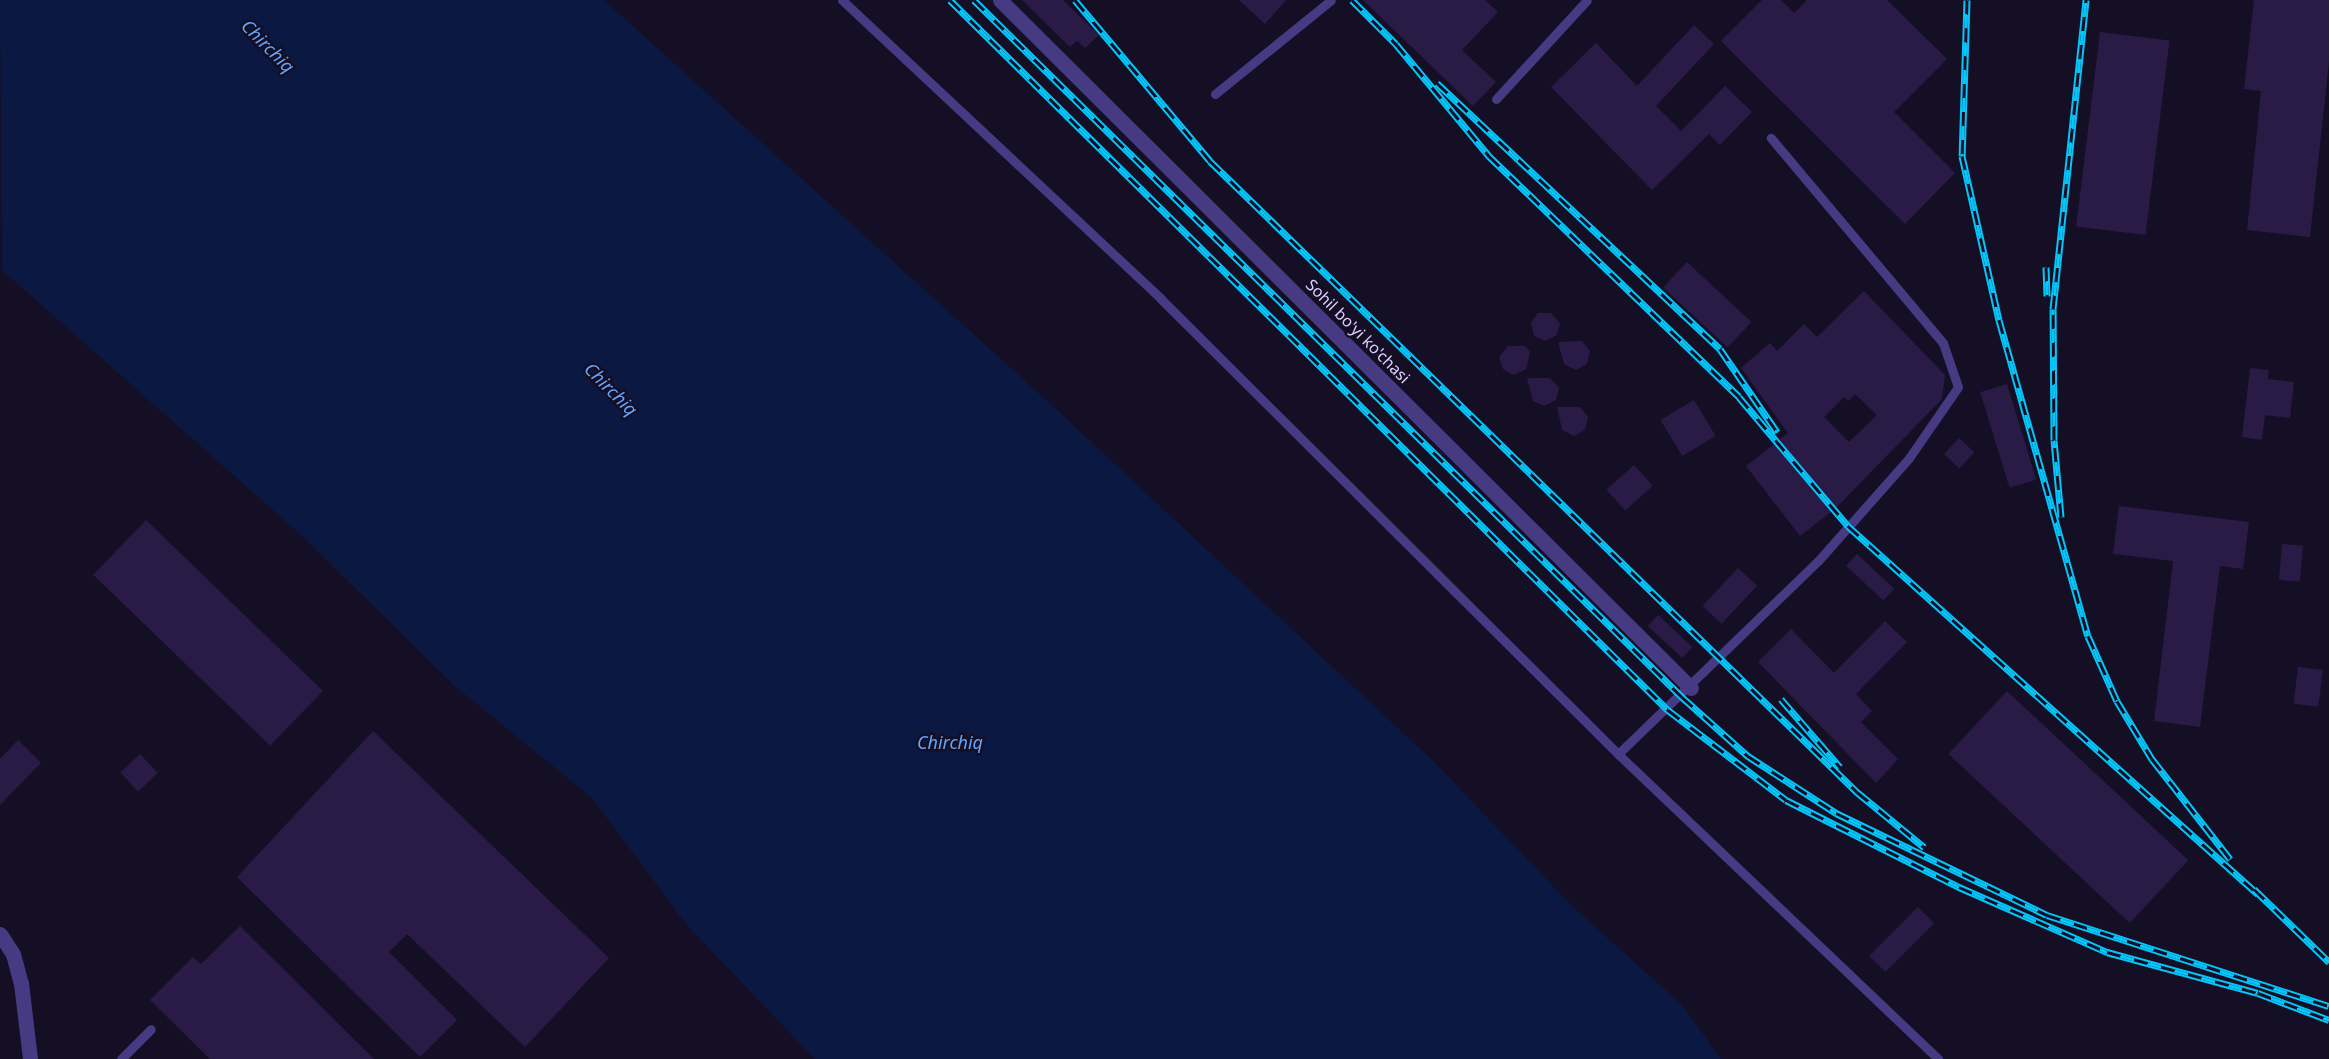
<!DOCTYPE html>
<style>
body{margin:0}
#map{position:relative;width:2329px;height:1059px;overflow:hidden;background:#150f25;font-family:"Noto Sans",sans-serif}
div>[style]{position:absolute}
.water>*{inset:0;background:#0b1942}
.building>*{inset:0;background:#291b45;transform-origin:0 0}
.lane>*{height:9px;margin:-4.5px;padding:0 4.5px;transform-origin:4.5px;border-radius:4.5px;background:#463b83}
.street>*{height:15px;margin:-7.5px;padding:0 7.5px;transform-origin:7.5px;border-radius:7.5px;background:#463b83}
.rail>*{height:7px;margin-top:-3.5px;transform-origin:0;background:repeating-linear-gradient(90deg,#150f25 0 14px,#04c6fa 0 28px);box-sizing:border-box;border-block:2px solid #04c6fa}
span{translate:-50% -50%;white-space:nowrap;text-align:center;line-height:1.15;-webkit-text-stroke:5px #150f25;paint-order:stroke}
.street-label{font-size:16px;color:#ddd3fe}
.water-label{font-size:18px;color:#63a4fd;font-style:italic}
</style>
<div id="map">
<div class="water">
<i style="clip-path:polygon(0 0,604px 0,1056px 409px,1434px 762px,1573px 907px,1682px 1005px,1721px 1059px,815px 1059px,686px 924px,592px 798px,456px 687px,300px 534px,2px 270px)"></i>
</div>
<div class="building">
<i style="clip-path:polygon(1022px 0,1063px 0,1099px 35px,1085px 48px,1077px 41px,1070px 47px)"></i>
<i style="clip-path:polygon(1239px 0,1286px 0,1265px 24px)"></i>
<i style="clip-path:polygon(1363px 0,1485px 0,1498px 12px,1462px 50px,1496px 82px,1473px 106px)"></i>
<i style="clip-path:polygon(1762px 0,1781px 0,1794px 13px,1807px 0,1887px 0,1947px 59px,1894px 112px,1955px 173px,1905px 224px,1721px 41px)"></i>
<i style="clip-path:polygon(2254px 0,2329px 0,2329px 62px,2310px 237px,2247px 230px,2261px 91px,2244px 89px)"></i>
<i style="clip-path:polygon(1694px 25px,1714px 44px,1656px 106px,1681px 131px,1725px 86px,1752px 112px,1720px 145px,1709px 134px,1652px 190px,1551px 87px,1596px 43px,1637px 86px)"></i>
<i style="left:2100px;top:32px;width:70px;height:196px;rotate:7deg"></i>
<i style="left:1687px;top:262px;width:88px;height:35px;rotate:43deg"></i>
<i style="clip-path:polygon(evenodd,1864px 291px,1945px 375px,1942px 399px,1835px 509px,1800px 536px,1746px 466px,1788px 433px,1741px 368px,1770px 343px,1777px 351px,1804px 324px,1817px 337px,1864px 291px,1855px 394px,1877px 415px,1849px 442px,1824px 417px,1844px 397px,1848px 401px,1855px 394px)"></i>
<i style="clip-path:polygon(1538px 313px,1551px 313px,1560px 323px,1557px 335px,1545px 341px,1534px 336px,1531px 323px)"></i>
<i style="clip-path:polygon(1582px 341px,1590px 351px,1587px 364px,1576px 370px,1564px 364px,1558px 342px)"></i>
<i style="clip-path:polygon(1508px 346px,1525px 346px,1530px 352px,1526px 369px,1514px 375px,1503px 369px,1499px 357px)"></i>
<i style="clip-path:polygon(2250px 368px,2269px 370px,2268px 379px,2294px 382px,2290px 418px,2265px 415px,2262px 440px,2242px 437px)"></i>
<i style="clip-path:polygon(1527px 378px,1550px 378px,1559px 388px,1556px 400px,1544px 406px,1533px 401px)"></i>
<i style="left:2007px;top:384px;width:100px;height:28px;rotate:73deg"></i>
<i style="left:1694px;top:400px;width:42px;height:39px;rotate:59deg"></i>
<i style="clip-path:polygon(1557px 407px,1580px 407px,1588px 417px,1585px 430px,1574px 436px,1562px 430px)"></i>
<i style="left:1959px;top:438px;width:21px;height:22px;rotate:43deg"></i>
<i style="left:1634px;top:465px;width:28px;height:37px;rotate:48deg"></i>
<i style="clip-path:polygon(2119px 506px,2249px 522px,2243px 569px,2220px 566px,2200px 727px,2154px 721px,2173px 561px,2113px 554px)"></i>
<i style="left:146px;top:520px;width:246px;height:76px;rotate:44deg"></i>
<i style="left:2282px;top:544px;width:21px;height:36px;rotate:5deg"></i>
<i style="left:1857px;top:554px;width:51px;height:16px;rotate:43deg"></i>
<i style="left:1738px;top:568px;width:26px;height:52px;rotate:43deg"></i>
<i style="left:1658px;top:615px;width:47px;height:15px;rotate:43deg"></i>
<i style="clip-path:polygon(1885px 621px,1907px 642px,1856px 694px,1872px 711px,1861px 722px,1898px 759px,1876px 783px,1758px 662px,1791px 629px,1834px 673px)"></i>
<i style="left:2298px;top:667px;width:25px;height:37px;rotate:7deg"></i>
<i style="left:2007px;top:691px;width:248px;height:86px;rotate:43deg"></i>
<i style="clip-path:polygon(373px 731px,609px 958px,525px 1047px,407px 934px,389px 952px,457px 1020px,420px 1057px,237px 877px)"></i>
<i style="clip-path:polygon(18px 740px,41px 763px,0 805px,0 759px)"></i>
<i style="left:140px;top:754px;width:26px;height:27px;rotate:47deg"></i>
<i style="left:1918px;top:907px;width:23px;height:69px;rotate:45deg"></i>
<i style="clip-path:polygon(240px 926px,374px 1059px,210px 1059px,150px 1000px,193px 957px,201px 964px)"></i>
</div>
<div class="lane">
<i style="left:842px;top:0;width:437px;rotate:43.1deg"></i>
<i style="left:1161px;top:299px;width:645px;rotate:44.87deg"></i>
<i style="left:1618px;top:754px;width:442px;rotate:43.6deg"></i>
<i style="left:1215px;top:94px;width:149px;rotate:-39deg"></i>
<i style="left:1496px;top:99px;width:134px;rotate:-47.4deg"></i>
<i style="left:1618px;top:754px;width:278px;rotate:-44deg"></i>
<i style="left:1818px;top:561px;width:137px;rotate:-48.5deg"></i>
<i style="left:1909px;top:458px;width:86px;rotate:-55.4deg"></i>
<i style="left:1958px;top:387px;width:46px;rotate:-108.8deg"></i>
<i style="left:1943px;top:343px;width:268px;rotate:-130deg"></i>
<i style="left:121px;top:1059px;width:42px;rotate:-45deg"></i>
</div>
<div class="street">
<i style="left:1000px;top:0;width:975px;rotate:44.88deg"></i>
<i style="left:0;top:934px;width:24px;rotate:57deg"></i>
<i style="left:13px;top:954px;width:30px;rotate:75deg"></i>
<i style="left:21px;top:983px;width:77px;rotate:83.2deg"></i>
</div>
<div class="rail">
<i style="left:950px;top:0;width:1010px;rotate:44.68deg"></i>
<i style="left:1668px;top:710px;width:148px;rotate:37.3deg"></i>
<i style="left:1786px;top:800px;width:194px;rotate:26.7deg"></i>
<i style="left:1959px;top:887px;width:162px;rotate:23.7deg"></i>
<i style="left:2107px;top:952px;width:156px;rotate:15.2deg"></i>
<i style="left:2258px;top:993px;width:76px;rotate:20.8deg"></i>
<i style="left:974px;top:0;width:994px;rotate:44.55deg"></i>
<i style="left:1682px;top:697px;width:89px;rotate:41.8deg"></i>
<i style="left:1748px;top:756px;width:105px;rotate:32.9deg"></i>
<i style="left:1836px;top:813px;width:234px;rotate:25.8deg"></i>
<i style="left:2047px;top:915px;width:296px;rotate:17.9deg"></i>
<i style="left:1075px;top:0;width:210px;rotate:50deg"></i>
<i style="left:1210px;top:161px;width:904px;rotate:44.28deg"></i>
<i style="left:1857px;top:792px;width:87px;rotate:39.4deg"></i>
<i style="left:1352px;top:0;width:62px;rotate:45deg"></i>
<i style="left:1396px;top:44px;width:146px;rotate:50.3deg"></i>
<i style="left:1489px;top:156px;width:347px;rotate:43.9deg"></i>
<i style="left:1739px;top:397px;width:169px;rotate:49.8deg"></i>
<i style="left:1848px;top:526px;width:551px;rotate:41.91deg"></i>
<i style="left:1967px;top:0;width:156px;rotate:91.8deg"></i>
<i style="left:1962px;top:156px;width:168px;rotate:77.3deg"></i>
<i style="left:1999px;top:320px;width:328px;rotate:74.3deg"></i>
<i style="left:2088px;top:636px;width:71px;rotate:66deg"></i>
<i style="left:2117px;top:701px;width:68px;rotate:58.9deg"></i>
<i style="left:2152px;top:759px;width:127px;rotate:52deg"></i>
<i style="left:1437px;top:83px;width:388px;rotate:43.2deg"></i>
<i style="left:1720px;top:349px;width:101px;rotate:55.5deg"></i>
<i style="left:2046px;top:267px;width:29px;rotate:88deg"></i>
<i style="left:2061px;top:517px;width:77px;rotate:-95.2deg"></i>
<i style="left:2054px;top:440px;width:131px;rotate:-90.4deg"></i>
<i style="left:2053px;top:309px;width:311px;rotate:-83.9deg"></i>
<i style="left:1781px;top:699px;width:90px;rotate:49.1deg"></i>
<i style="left:2254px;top:889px;width:105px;rotate:44.2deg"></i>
</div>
<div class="street-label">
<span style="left:1358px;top:331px;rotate:45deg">Sohil bo'yi ko'chasi</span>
</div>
<div class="water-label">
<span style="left:268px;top:46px;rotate:45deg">Chirchiq</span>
<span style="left:611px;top:389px;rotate:45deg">Chirchiq</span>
<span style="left:950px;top:742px">Chirchiq</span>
</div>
</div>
